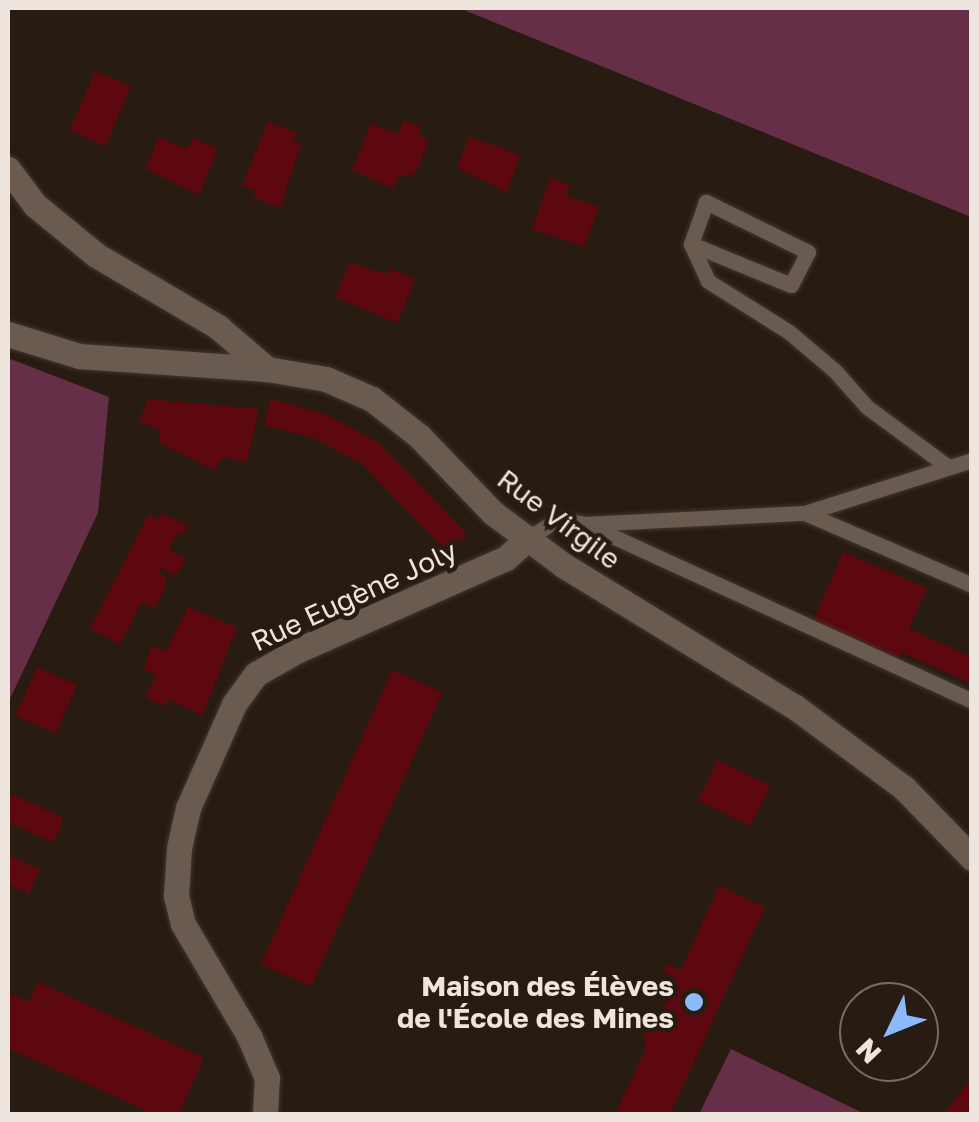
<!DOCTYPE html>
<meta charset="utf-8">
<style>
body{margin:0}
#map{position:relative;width:979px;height:1122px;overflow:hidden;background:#281b12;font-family:"Golos Text",sans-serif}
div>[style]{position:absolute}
.green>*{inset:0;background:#652f47}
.building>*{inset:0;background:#5d070e;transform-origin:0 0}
.roads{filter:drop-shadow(0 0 2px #413732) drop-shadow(0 0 2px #413732)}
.lane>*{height:15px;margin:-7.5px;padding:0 7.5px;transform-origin:7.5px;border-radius:7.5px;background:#6a5b50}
.street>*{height:25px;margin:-12.5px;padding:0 12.5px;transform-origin:12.5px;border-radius:12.5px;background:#6a5b50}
.secondary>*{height:25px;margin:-12.5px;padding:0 12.5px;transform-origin:12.5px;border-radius:12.5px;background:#6a5b50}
.dots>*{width:28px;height:28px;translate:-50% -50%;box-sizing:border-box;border:5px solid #281b12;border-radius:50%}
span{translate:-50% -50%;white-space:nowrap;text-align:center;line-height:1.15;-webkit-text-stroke:9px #281b12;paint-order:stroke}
.street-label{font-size:28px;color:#eee5df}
.poi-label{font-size:28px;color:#eee5df;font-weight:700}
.right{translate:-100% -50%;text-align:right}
.frame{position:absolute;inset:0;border:10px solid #eee5df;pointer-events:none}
.north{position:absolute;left:839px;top:982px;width:100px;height:100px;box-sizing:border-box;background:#281b12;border:2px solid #776c64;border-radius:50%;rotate:227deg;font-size:28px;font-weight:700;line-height:40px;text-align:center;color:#eee5df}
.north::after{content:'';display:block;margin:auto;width:35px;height:45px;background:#8cb9fc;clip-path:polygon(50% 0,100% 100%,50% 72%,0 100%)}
</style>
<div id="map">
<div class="green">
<i style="clip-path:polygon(459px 8px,971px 8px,971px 217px)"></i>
<i style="clip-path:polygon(8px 358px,109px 397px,98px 513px,8px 703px)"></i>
<i style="clip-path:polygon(731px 1049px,865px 1114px,699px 1114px)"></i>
</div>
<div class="building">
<i style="left:95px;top:71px;width:39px;height:65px;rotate:23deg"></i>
<i style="clip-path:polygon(404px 120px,421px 127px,418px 135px,429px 140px,415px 174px,398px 177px,393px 189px,352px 170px,371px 123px,398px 134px)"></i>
<i style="clip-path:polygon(268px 122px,297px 133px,294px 141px,301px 144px,280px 208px,253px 197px,256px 191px,242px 186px)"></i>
<i style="clip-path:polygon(469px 136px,520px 155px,507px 192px,457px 168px)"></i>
<i style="clip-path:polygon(158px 137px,188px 149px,192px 138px,218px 148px,199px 195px,146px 169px)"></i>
<i style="clip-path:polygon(550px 178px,570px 185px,566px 196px,599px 207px,584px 247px,532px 229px)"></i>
<i style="clip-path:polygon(350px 263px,387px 274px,390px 268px,415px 279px,397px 323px,335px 297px)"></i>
<i style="clip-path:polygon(148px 399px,259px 409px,247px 462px,223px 457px,214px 470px,158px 442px,160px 431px,139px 421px)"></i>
<i style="clip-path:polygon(270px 399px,326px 414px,379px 443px,467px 534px,447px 552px,363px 465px,316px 439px,264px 425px)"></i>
<i style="clip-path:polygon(162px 513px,188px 526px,182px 535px,178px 532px,169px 549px,186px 559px,176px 575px,160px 568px,158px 573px,167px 578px,165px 588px,154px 609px,143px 603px,139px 607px,120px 644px,90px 629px,148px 514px,158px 520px)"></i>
<i style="clip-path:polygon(843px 552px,927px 588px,909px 629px,972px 657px,972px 684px,900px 652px,897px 659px,813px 622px)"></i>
<i style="clip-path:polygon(188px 607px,237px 627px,202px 716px,168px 699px,165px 706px,146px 698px,156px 675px,143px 669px,152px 646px,165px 652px)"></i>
<i style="left:37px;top:667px;width:44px;height:53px;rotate:24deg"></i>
<i style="left:392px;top:670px;width:55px;height:322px;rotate:24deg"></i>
<i style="left:718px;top:760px;width:58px;height:45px;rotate:26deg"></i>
<i style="clip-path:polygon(8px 792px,64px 818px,53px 843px,8px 822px)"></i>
<i style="clip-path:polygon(8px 855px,40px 870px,29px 894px,8px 884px)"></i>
<i style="clip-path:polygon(719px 886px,765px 907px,670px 1114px,615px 1114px,646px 1048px,642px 1027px,656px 1025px,677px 979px,663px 972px,667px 965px,681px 970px)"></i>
<i style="clip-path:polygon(38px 982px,204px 1058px,179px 1114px,153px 1114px,8px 1048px,8px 992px,29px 1002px)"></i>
<i style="clip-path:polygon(972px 1077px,972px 1114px,944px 1114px)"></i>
</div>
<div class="roads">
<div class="lane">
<i style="left:691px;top:244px;width:108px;rotate:22.3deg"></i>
<i style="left:791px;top:285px;width:37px;rotate:-63deg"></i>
<i style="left:808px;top:252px;width:114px;rotate:-153.9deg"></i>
<i style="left:706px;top:202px;width:45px;rotate:109.7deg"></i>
<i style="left:691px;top:244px;width:41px;rotate:65.3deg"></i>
<i style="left:708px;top:281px;width:96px;rotate:32.2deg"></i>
<i style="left:789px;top:332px;width:60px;rotate:40.3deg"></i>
<i style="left:835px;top:371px;width:48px;rotate:48.4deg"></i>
<i style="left:867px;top:407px;width:99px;rotate:36.4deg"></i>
<i style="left:805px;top:513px;width:182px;rotate:23.3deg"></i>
<i style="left:588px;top:525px;width:422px;rotate:24.6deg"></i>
<i style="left:528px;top:538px;width:36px;rotate:-32deg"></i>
<i style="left:559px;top:519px;width:26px;rotate:11deg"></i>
<i style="left:585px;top:524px;width:220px;rotate:-2.9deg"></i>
<i style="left:805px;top:513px;width:175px;rotate:-17.6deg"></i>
</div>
<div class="street">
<i style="left:8px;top:169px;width:45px;rotate:53.1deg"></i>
<i style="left:35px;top:205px;width:79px;rotate:39.3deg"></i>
<i style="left:96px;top:255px;width:142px;rotate:30.5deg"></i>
<i style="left:218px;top:327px;width:65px;rotate:40.6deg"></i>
<i style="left:265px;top:1114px;width:36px;rotate:-87deg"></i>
<i style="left:267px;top:1078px;width:46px;rotate:-113.2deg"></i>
<i style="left:249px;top:1036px;width:130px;rotate:-120.5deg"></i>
<i style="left:183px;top:924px;width:29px;rotate:-104deg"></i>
<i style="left:176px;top:896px;width:48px;rotate:-86.4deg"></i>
<i style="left:179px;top:848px;width:41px;rotate:-77.3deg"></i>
<i style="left:188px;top:808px;width:114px;rotate:-66.1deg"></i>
<i style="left:234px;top:704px;width:37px;rotate:-54deg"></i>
<i style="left:256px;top:674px;width:46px;rotate:-29.9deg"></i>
<i style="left:296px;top:651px;width:230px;rotate:-23.9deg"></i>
<i style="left:506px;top:558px;width:30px;rotate:-42deg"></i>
</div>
<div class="secondary">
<i style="left:8px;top:334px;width:74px;rotate:17.2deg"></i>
<i style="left:79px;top:356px;width:188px;rotate:4deg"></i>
<i style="left:267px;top:369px;width:60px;rotate:9.6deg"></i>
<i style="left:326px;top:379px;width:50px;rotate:23.5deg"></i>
<i style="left:372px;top:399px;width:60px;rotate:38.2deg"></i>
<i style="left:419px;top:436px;width:107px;rotate:46.1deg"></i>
<i style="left:493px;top:513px;width:87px;rotate:36.6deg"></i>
<i style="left:563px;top:565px;width:272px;rotate:31.5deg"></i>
<i style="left:795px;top:707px;width:136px;rotate:36.6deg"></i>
<i style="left:904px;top:788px;width:98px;rotate:45.8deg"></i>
</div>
</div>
<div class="dots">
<i style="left:694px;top:1002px;background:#8cb9fc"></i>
</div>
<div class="street-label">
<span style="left:559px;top:519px;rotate:37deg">Rue Virgile</span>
<span style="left:354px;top:596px;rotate:-25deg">Rue Eugène Joly</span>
</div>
<div class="poi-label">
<span class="right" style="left:674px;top:1002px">Maison des Élèves<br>de l'École des Mines</span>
</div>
<div class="frame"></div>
<div class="north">N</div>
</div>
